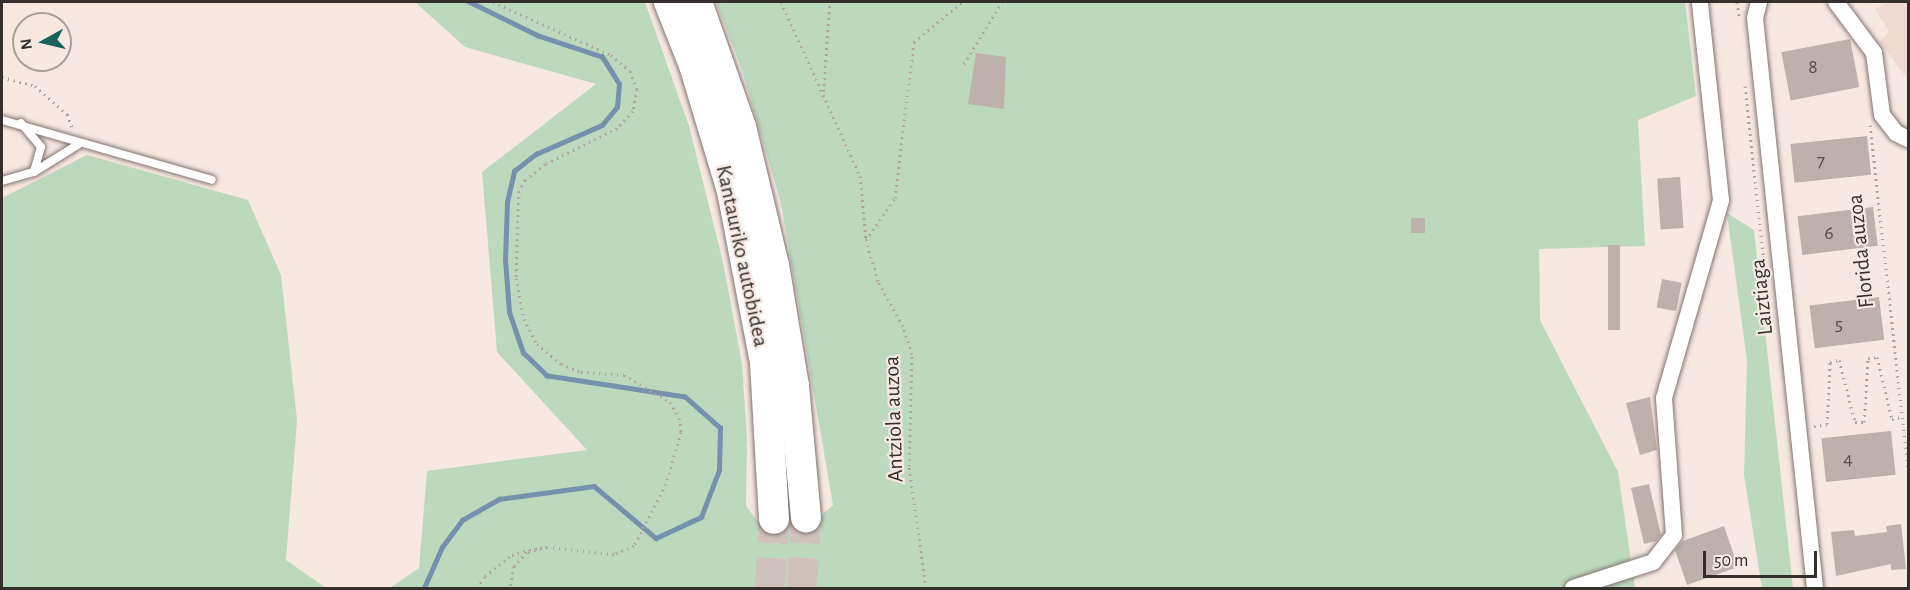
<!DOCTYPE html>
<style>
body{margin:0}
#map{position:relative;width:1910px;height:590px;overflow:hidden;background:#f7e8e2;font-family:"Alegreya Sans",sans-serif}
div>[style]{position:absolute}
.built>*{inset:0;background:#f0dad2}
.green>*{inset:0;background:#bcd9be}
.stream>*{height:4.5px;margin:-2.25px;padding:0 2.25px;transform-origin:2.25px;border-radius:2.25px;background:#7691ae}
.building>*{inset:0;background:#beb0ac;transform-origin:0 0}
.motorway-tunnel>*{height:30px;margin-top:-15px;transform-origin:0;background:repeating-linear-gradient(90deg,#d0c3be 0 30px,transparent 0 45px)}
.path>*{height:3px;margin-top:-1.5px;transform-origin:0;background:repeating-linear-gradient(90deg,#afa49f 0 1.5px,transparent 0 6px)}
.roads{filter:drop-shadow(0 0 2px #81746f) drop-shadow(0 0 2px #81746f)}
.service>*{height:8px;margin:-4px;padding:0 4px;transform-origin:4px;border-radius:4px;background:#fff}
.minor>*{height:16px;margin:-8px;padding:0 8px;transform-origin:8px;border-radius:8px;background:#fff}
.motorway>*{height:30px;margin:-15px;padding:0 15px;transform-origin:15px;border-radius:15px;background:#fff}
span{translate:-50% -50%;white-space:nowrap;text-align:center;line-height:1.15;-webkit-text-stroke:4.5px #f7e8e2;paint-order:stroke}
.number-label{font-size:20px;color:#564f4c}
.number-label span{-webkit-text-stroke-width:0}
.street-label{font-size:22px;color:#342f2c}
.frame{position:absolute;inset:0;border:3px solid #342f2c;pointer-events:none}
.north{position:absolute;left:12px;top:12px;width:60px;height:60px;box-sizing:border-box;background:#f7e8e2;border:2px solid #a99e99;border-radius:50%;rotate:262deg;font-size:16px;font-weight:700;line-height:24px;text-align:center;color:#342f2c}
.north::after{content:'';display:block;margin:auto;width:21px;height:27px;background:#17635c;clip-path:polygon(50% 0,100% 100%,50% 72%,0 100%)}
.scale{position:absolute;left:1703px;top:551px;width:114px;height:27px;box-sizing:border-box;border:3px solid #342f2c;border-top:0;padding-left:8px;font-size:18px;line-height:21px;white-space:nowrap;color:#342f2c;-webkit-text-stroke:4px #f7e8e2;paint-order:stroke}
</style>
<div id="map">
<div class="built">
<i style="clip-path:polygon(1890px 2px,1908px 2px,1908px 80px,1880px 42px,1889px 31px,1875px 9px)"></i>
</div>
<div class="green">
<i style="clip-path:polygon(415px 2px,645px 2px,689px 126px,723px 262px,742px 364px,747px 438px,746px 506px,758px 522px,815px 521px,833px 505px,781px 203px,742px 70px,716px 2px,1685px 2px,1696px 96px,1638px 120px,1645px 246px,1539px 249px,1540px 320px,1618px 472px,1635px 588px,390px 588px,419px 568px,427px 471px,587px 450px,497px 352px,482px 172px,596px 84px,465px 47px)"></i>
<i style="clip-path:polygon(87px 155px,248px 200px,281px 275px,297px 420px,286px 560px,326px 588px,2px 588px,2px 198px)"></i>
<i style="clip-path:polygon(1727px 213px,1754px 230px,1793px 588px,1762px 588px,1744px 475px,1747px 361px)"></i>
</div>
<div class="stream">
<i style="left:424px;top:588px;width:45px;rotate:-66.3deg"></i>
<i style="left:442px;top:547px;width:34px;rotate:-53deg"></i>
<i style="left:462px;top:520px;width:43px;rotate:-29.6deg"></i>
<i style="left:499px;top:499px;width:96px;rotate:-7.8deg"></i>
<i style="left:594px;top:486px;width:81px;rotate:40deg"></i>
<i style="left:656px;top:538px;width:50px;rotate:-25deg"></i>
<i style="left:701px;top:517px;width:50px;rotate:-69deg"></i>
<i style="left:719px;top:470px;width:42px;rotate:-88.6deg"></i>
<i style="left:720px;top:428px;width:47px;rotate:-138.5deg"></i>
<i style="left:685px;top:397px;width:140px;rotate:-171.3deg"></i>
<i style="left:547px;top:376px;width:33px;rotate:-136deg"></i>
<i style="left:523px;top:353px;width:43px;rotate:-108.9deg"></i>
<i style="left:509px;top:312px;width:52px;rotate:-94.4deg"></i>
<i style="left:505px;top:260px;width:58px;rotate:-88deg"></i>
<i style="left:507px;top:202px;width:32px;rotate:-77deg"></i>
<i style="left:514px;top:171px;width:28px;rotate:-38deg"></i>
<i style="left:536px;top:154px;width:72px;rotate:-23.7deg"></i>
<i style="left:602px;top:125px;width:23px;rotate:-50deg"></i>
<i style="left:617px;top:107px;width:23px;rotate:-85deg"></i>
<i style="left:619px;top:84px;width:32px;rotate:-122deg"></i>
<i style="left:602px;top:57px;width:67px;rotate:-161.8deg"></i>
<i style="left:538px;top:36px;width:77px;rotate:-153.8deg"></i>
</div>
<div class="building">
<i style="left:1850px;top:39px;width:49px;height:70px;rotate:79deg"></i>
<i style="clip-path:polygon(976px 53px,1006px 57px,1004px 109px,968px 104px)"></i>
<i style="left:1867px;top:136px;width:39px;height:77px;rotate:84deg"></i>
<i style="left:1680px;top:177px;width:51px;height:23px;rotate:86deg"></i>
<i style="left:1873px;top:207px;width:39px;height:76px;rotate:83deg"></i>
<i style="left:1411px;top:218px;width:14px;height:15px"></i>
<i style="left:1608px;top:245px;width:12px;height:85px"></i>
<i style="left:1662px;top:279px;width:20px;height:29px;rotate:11deg"></i>
<i style="left:1879px;top:297px;width:43px;height:70px;rotate:83deg"></i>
<i style="clip-path:polygon(1650px 397px,1657px 450px,1640px 455px,1626px 403px)"></i>
<i style="left:1891px;top:431px;width:44px;height:70px;rotate:84deg"></i>
<i style="clip-path:polygon(1649px 484px,1661px 535px,1656px 541px,1644px 544px,1631px 488px)"></i>
<i style="clip-path:polygon(1901px 524px,1906px 569px,1891px 570px,1891px 564px,1836px 576px,1831px 532px,1854px 530px,1855px 536px,1887px 532px,1886px 526px)"></i>
<i style="clip-path:polygon(1724px 526px,1738px 567px,1687px 585px,1675px 550px,1683px 541px)"></i>
</div>
<div class="motorway-tunnel">
<i style="left:770px;top:588px;width:69px;rotate:-86.7deg"></i>
<i style="left:802px;top:588px;width:71px;rotate:-86.8deg"></i>
</div>
<div class="path">
<i style="left:493px;top:2px;width:129px;rotate:24.2deg"></i>
<i style="left:611px;top:55px;width:25px;rotate:40deg"></i>
<i style="left:630px;top:71px;width:19px;rotate:69deg"></i>
<i style="left:637px;top:89px;width:22px;rotate:100deg"></i>
<i style="left:633px;top:111px;width:23px;rotate:133deg"></i>
<i style="left:617px;top:128px;width:80px;rotate:153.4deg"></i>
<i style="left:545px;top:164px;width:26px;rotate:141deg"></i>
<i style="left:525px;top:180px;width:13px;rotate:119deg"></i>
<i style="left:519px;top:191px;width:87px;rotate:92deg"></i>
<i style="left:516px;top:278px;width:42px;rotate:79deg"></i>
<i style="left:524px;top:319px;width:28px;rotate:63deg"></i>
<i style="left:537px;top:344px;width:31px;rotate:40deg"></i>
<i style="left:561px;top:364px;width:22px;rotate:22deg"></i>
<i style="left:581px;top:372px;width:43px;rotate:4deg"></i>
<i style="left:624px;top:375px;width:53px;rotate:30.4deg"></i>
<i style="left:670px;top:402px;width:18px;rotate:61deg"></i>
<i style="left:679px;top:418px;width:14px;rotate:82deg"></i>
<i style="left:681px;top:432px;width:54px;rotate:106.1deg"></i>
<i style="left:666px;top:484px;width:70px;rotate:117.3deg"></i>
<i style="left:634px;top:546px;width:22px;rotate:158deg"></i>
<i style="left:614px;top:554px;width:67px;rotate:-174deg"></i>
<i style="left:547px;top:547px;width:21px;rotate:166deg"></i>
<i style="left:527px;top:552px;width:19px;rotate:133deg"></i>
<i style="left:514px;top:566px;width:22px;rotate:100deg"></i>
<i style="left:781px;top:2px;width:191px;rotate:65.6deg"></i>
<i style="left:860px;top:176px;width:64px;rotate:84.6deg"></i>
<i style="left:1737px;top:2px;width:15px;rotate:82deg"></i>
<i style="left:964px;top:64px;width:73px;rotate:-58.5deg"></i>
<i style="left:2px;top:77px;width:34px;rotate:15deg"></i>
<i style="left:35px;top:86px;width:43px;rotate:41.2deg"></i>
<i style="left:67px;top:114px;width:17px;rotate:69deg"></i>
<i style="left:1745px;top:86px;width:218px;rotate:83.9deg"></i>
<i style="left:823px;top:97px;width:95px;rotate:-85.8deg"></i>
<i style="left:1870px;top:125px;width:346px;rotate:83.7deg"></i>
<i style="left:1814px;top:426px;width:13px;rotate:-9deg"></i>
<i style="left:1827px;top:424px;width:62px;rotate:-87.2deg"></i>
<i style="left:1830px;top:362px;width:9px;rotate:-13deg"></i>
<i style="left:1839px;top:360px;width:64px;rotate:75.5deg"></i>
<i style="left:1855px;top:422px;width:9px"></i>
<i style="left:1864px;top:422px;width:64px;rotate:-86.4deg"></i>
<i style="left:1868px;top:358px;width:9px;rotate:-6deg"></i>
<i style="left:1877px;top:357px;width:64px;rotate:76.4deg"></i>
<i style="left:1892px;top:419px;width:10px;rotate:-11deg"></i>
<i style="left:477px;top:588px;width:14px;rotate:-56deg"></i>
<i style="left:485px;top:576px;width:34px;rotate:-38deg"></i>
<i style="left:512px;top:555px;width:31px;rotate:-15deg"></i>
<i style="left:926px;top:588px;width:123px;rotate:-97.9deg"></i>
<i style="left:909px;top:466px;width:112px;rotate:-88.5deg"></i>
<i style="left:912px;top:354px;width:29px;rotate:-108deg"></i>
<i style="left:903px;top:326px;width:51px;rotate:-119.1deg"></i>
<i style="left:878px;top:281px;width:43px;rotate:-106.3deg"></i>
<i style="left:866px;top:240px;width:51px;rotate:-55.4deg"></i>
<i style="left:895px;top:198px;width:157px;rotate:-83.1deg"></i>
<i style="left:914px;top:42px;width:62px;rotate:-39.8deg"></i>
</div>
<div class="roads">
<div class="service">
<i style="left:2px;top:120px;width:218px;rotate:15.9deg"></i>
<i style="left:21px;top:123px;width:31px;rotate:50deg"></i>
<i style="left:41px;top:147px;width:26px;rotate:106deg"></i>
<i style="left:2px;top:181px;width:33px;rotate:-16deg"></i>
<i style="left:34px;top:172px;width:53px;rotate:-31.9deg"></i>
</div>
<div class="minor">
<i style="left:1759px;top:2px;width:16px;rotate:104deg"></i>
<i style="left:1755px;top:18px;width:573px;rotate:83.99deg"></i>
<i style="left:1836px;top:2px;width:64px;rotate:53.3deg"></i>
<i style="left:1874px;top:53px;width:63px;rotate:82.6deg"></i>
<i style="left:1882px;top:115px;width:23px;rotate:52deg"></i>
<i style="left:1896px;top:133px;width:13px;rotate:27deg"></i>
<i style="left:1573px;top:588px;width:84px;rotate:-18deg"></i>
<i style="left:1653px;top:562px;width:34px;rotate:-52deg"></i>
<i style="left:1674px;top:535px;width:137px;rotate:-94.2deg"></i>
<i style="left:1664px;top:398px;width:206px;rotate:-73.9deg"></i>
<i style="left:1721px;top:200px;width:199px;rotate:-96.1deg"></i>
</div>
<div class="motorway">
<i style="left:669px;top:2px;width:68px;rotate:68.4deg"></i>
<i style="left:694px;top:65px;width:132px;rotate:73.2deg"></i>
<i style="left:732px;top:191px;width:175px;rotate:79.1deg"></i>
<i style="left:765px;top:363px;width:156px;rotate:86.7deg"></i>
<i style="left:697px;top:2px;width:133px;rotate:70.6deg"></i>
<i style="left:741px;top:127px;width:142px;rotate:76.6deg"></i>
<i style="left:774px;top:265px;width:123px;rotate:80.6deg"></i>
<i style="left:794px;top:386px;width:132px;rotate:84.8deg"></i>
</div>
</div>
<div class="number-label">
<span style="left:1813px;top:67px">8</span>
<span style="left:1821px;top:161px">7</span>
<span style="left:1829px;top:233px">6</span>
<span style="left:1839px;top:324px">5</span>
<span style="left:1848px;top:459px">4</span>
</div>
<div class="street-label">
<span style="left:1861px;top:251px;rotate:-96deg">Florida auzoa</span>
<span style="left:742px;top:256px;rotate:78deg">Kantauriko autobidea</span>
<span style="left:1762px;top:297px;rotate:-96deg">Laiztiaga</span>
<span style="left:894px;top:419px;rotate:-92deg">Antziola auzoa</span>
</div>
<div class="frame"></div>
<div class="north">N</div>
<div class="scale">50 m</div>
</div>
